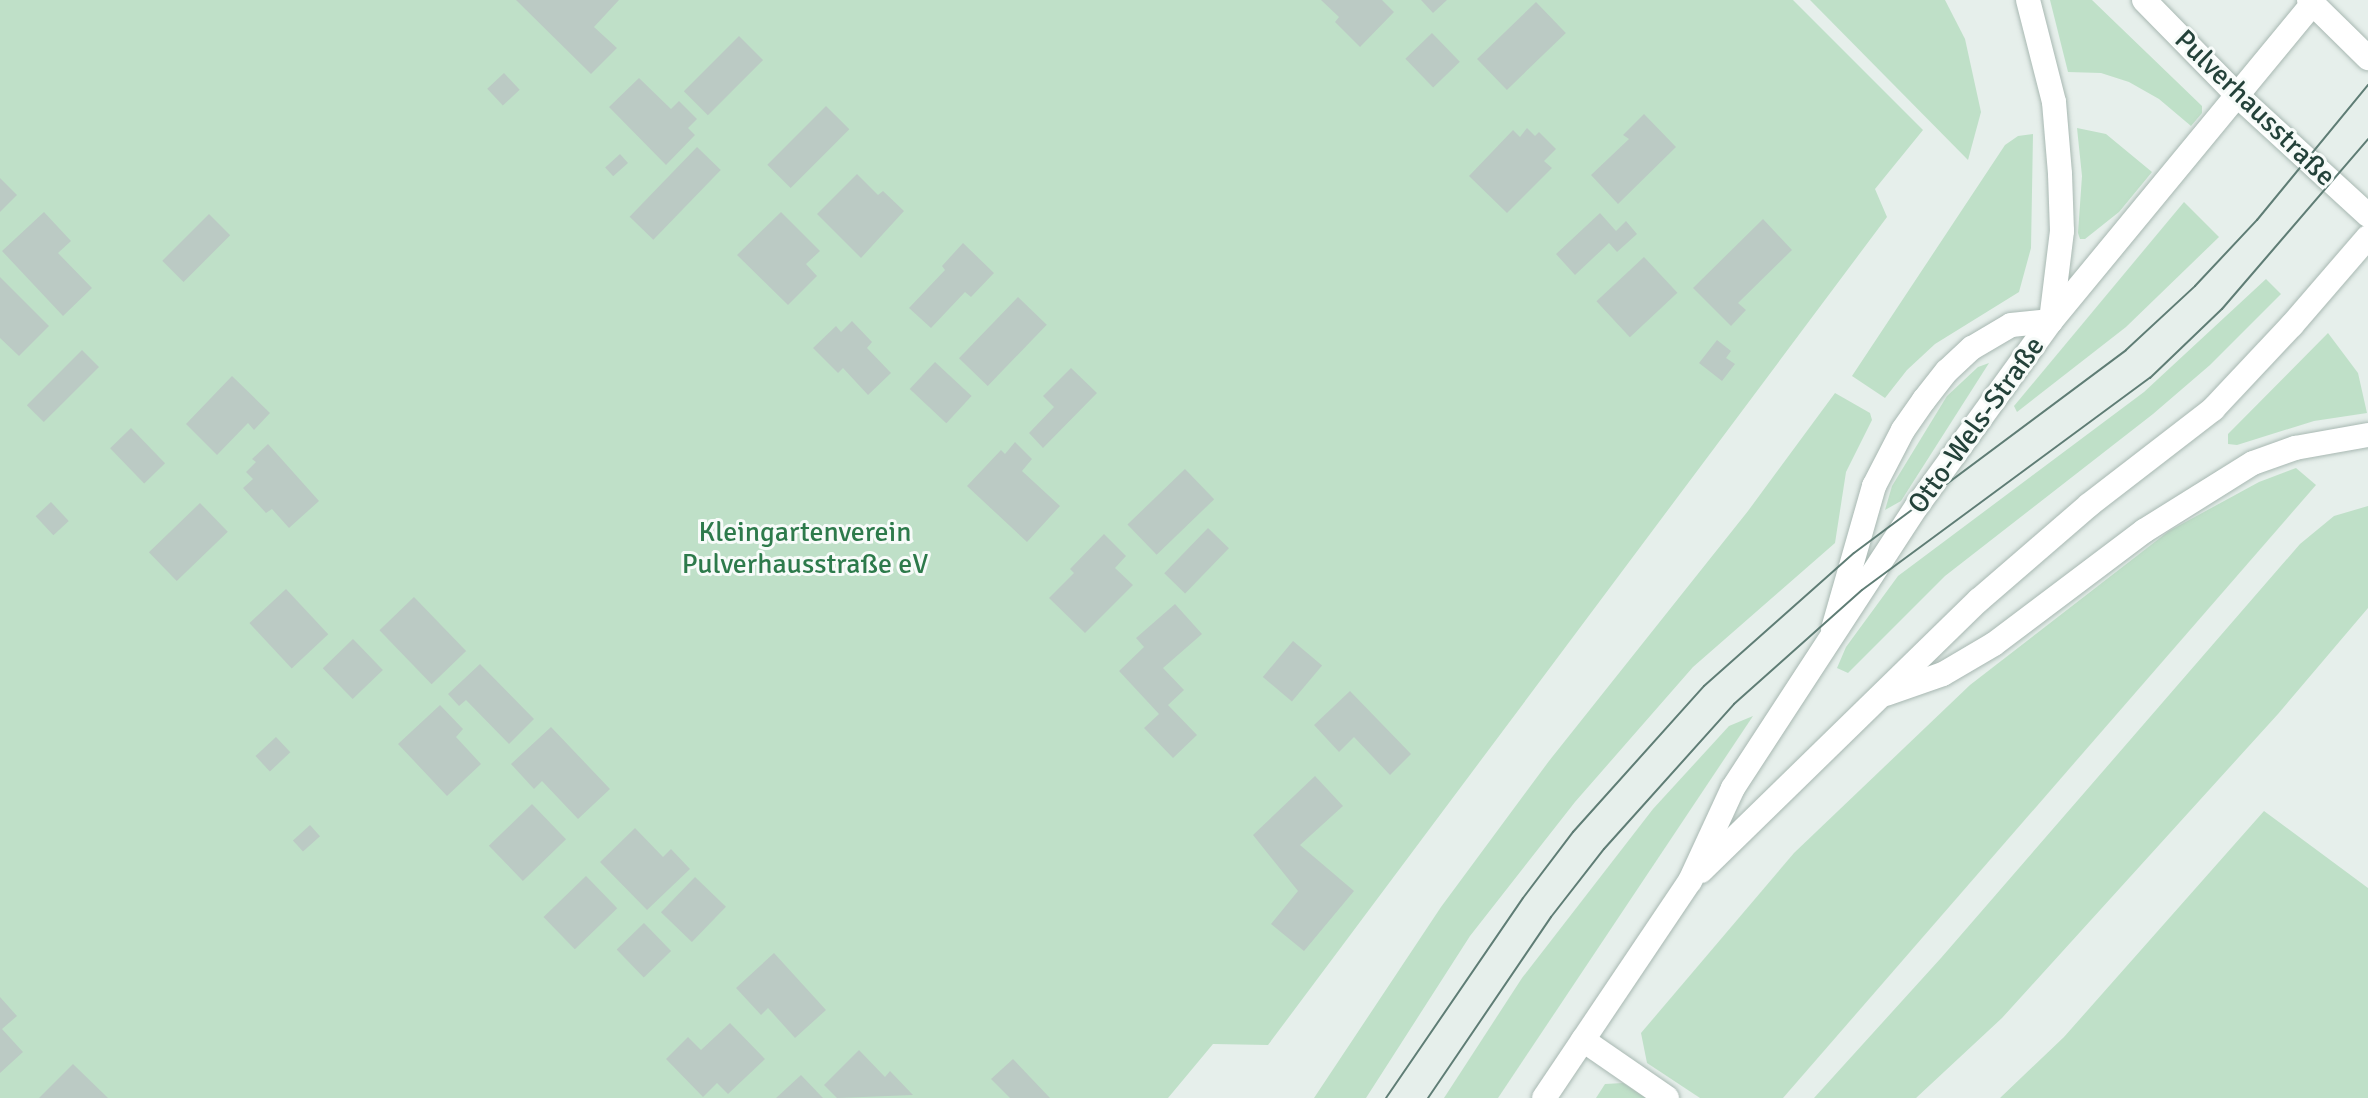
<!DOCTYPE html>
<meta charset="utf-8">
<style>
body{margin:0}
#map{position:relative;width:2368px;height:1098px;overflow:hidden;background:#e6efeb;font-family:Signika,sans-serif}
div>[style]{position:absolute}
.green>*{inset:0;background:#bfe0c8}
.building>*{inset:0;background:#bbcac4;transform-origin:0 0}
.roads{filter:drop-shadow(0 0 2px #a8b8b2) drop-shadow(0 0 2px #a8b8b2)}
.service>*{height:24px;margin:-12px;padding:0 12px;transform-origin:12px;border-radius:12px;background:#fff}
.tertiary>*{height:24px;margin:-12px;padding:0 12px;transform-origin:12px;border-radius:12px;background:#fff}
.secondary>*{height:24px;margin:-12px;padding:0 12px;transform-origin:12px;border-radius:12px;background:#fff}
.tram>*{height:2px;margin:-1px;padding:0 1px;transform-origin:1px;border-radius:1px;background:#5f7d75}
span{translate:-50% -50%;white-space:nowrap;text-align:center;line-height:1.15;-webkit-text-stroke:6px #f7fbf9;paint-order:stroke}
.street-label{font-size:28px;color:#24423a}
.park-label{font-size:28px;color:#2d7a4b}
</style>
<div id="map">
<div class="green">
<i style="clip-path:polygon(0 0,1793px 0,1923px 130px,1875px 189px,1887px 217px,1268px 1045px,1213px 1044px,1168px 1098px,0 1098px)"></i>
<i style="clip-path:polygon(1810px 0,1945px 0,1965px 39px,1981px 112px,1968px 160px)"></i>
<i style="clip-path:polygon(2050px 0,2092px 0,2202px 106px,2202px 113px,2191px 126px,2159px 99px,2129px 82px,2101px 73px,2068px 72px)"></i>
<i style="clip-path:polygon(2077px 128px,2106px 134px,2152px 172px,2119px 212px,2085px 239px,2080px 239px,2078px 233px,2082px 176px)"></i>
<i style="clip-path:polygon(2033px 134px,2031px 248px,2019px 292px,1935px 344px,1907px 370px,1885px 398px,1852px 376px,2005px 145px,2018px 136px)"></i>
<i style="clip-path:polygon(2184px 202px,2219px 237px,2126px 327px,2017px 412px,2014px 406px)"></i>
<i style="clip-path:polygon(2266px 279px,2281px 294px,2210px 365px,2153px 414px,1945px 576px,1848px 673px,1837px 668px,1846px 647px,1898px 576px,2144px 392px)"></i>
<i style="clip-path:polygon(2328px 333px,2358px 373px,2367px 413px,2314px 421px,2237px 445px,2228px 444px,2228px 434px)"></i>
<i style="clip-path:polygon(1989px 363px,1901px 501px,1885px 510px,1892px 486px,1947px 396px,1978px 367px)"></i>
<i style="clip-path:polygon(1835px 393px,1870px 413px,1872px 420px,1846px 472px,1835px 543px,1693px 667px,1575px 802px,1470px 936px,1366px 1098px,1314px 1098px,1441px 907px,1549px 761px,1748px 511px)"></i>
<i style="clip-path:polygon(2296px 468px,2316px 485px,1783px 1098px,1700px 1098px,1647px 1063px,1641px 1033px,1794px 853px,1970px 685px,2169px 531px,2259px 482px)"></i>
<i style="clip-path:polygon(2368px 506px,2368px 608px,2278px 714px,2002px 1018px,1916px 1098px,1814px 1098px,1941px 958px,2300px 544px,2334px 516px)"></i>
<i style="clip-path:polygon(1753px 716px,1498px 1098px,1444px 1098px,1522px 978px,1653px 809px,1729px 726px)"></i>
<i style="clip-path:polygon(2264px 811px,2368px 888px,2368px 1098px,2000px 1098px,2064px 1037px)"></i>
<i style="clip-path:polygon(1623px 1083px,1646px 1098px,1596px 1098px,1605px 1084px)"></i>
</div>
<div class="building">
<i style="clip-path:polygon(516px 0,619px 0,594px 27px,617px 48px,591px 74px)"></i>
<i style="clip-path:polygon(1321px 0,1382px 0,1394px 12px,1360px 47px,1335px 22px,1339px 17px)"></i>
<i style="clip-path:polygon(1421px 0,1447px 0,1433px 13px)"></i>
<i style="left:1536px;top:2px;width:43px;height:82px;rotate:46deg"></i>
<i style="left:1432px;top:33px;width:40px;height:37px;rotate:46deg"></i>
<i style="left:739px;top:36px;width:34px;height:78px;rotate:45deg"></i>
<i style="left:504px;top:73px;width:23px;height:23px;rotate:47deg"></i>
<i style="clip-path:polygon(639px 78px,671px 109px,679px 101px,697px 119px,688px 128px,695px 135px,666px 165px,609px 107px)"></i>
<i style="left:826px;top:106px;width:33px;height:83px;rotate:45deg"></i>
<i style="clip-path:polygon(1644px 114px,1676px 147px,1618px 204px,1591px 175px,1629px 139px,1623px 135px)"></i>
<i style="clip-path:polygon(1527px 128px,1535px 136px,1539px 132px,1556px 149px,1544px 161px,1552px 168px,1507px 213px,1469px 176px,1513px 130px,1520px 137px)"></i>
<i style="left:697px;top:147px;width:33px;height:97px;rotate:44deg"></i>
<i style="left:620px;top:154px;width:12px;height:20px;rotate:48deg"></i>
<i style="clip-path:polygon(857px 174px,878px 195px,883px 191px,904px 211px,861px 258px,817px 214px)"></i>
<i style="clip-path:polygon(0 178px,17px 195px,0 212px)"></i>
<i style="clip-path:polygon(44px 212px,71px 241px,58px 253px,92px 288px,63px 316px,2px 251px)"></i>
<i style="clip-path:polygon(781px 212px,820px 251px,806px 264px,817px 276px,788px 305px,737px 255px)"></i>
<i style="clip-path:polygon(1600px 213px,1616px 231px,1626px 221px,1637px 234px,1617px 252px,1609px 243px,1575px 275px,1556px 254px)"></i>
<i style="left:209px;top:214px;width:30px;height:66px;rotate:45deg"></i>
<i style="clip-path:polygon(1763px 219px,1792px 250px,1738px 303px,1746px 310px,1731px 326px,1693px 288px)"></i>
<i style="clip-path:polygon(963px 243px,994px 273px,971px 297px,965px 292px,931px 328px,909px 308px,945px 270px,942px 266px)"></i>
<i style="left:1644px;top:257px;width:49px;height:65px;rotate:47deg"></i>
<i style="clip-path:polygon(0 277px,49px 326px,19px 356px,0 338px)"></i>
<i style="left:1018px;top:297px;width:40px;height:85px;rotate:44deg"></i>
<i style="clip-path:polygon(852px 321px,872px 342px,867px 348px,891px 373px,868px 395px,843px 368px,838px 373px,813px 348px,836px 326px,841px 332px)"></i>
<i style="clip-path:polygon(1717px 340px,1731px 351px,1726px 358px,1735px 364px,1722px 381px,1699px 363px)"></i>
<i style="left:82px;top:350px;width:24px;height:78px;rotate:45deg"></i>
<i style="left:935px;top:362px;width:50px;height:37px;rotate:43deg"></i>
<i style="clip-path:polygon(1071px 368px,1097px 393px,1043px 448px,1029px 433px,1054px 407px,1043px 396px)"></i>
<i style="clip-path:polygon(232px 376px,270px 413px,254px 430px,248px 423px,217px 455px,186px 424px)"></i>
<i style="left:131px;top:428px;width:49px;height:29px;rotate:46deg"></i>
<i style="clip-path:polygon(1015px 442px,1032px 459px,1022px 471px,1060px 506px,1027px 542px,967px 486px,1001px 450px,1005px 454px)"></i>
<i style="clip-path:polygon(268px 444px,319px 501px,289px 528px,272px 509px,266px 513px,243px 488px,253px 479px,246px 472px,256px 462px,252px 459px)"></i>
<i style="left:1185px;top:469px;width:42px;height:80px;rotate:46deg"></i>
<i style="left:51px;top:502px;width:26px;height:21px;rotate:47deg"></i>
<i style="left:200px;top:503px;width:40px;height:71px;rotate:46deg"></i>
<i style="left:1208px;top:528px;width:29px;height:63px;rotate:44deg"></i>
<i style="clip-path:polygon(1104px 534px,1126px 556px,1115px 568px,1133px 585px,1085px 633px,1049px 598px,1074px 573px,1070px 569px)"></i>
<i style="left:286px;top:589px;width:62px;height:50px;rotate:47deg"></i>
<i style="left:414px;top:597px;width:75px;height:48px;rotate:46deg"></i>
<i style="clip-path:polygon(1175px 604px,1202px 634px,1163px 668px,1184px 690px,1168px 705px,1197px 735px,1173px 758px,1144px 728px,1159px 714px,1119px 671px,1144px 647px,1136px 638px)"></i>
<i style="left:353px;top:639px;width:43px;height:42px;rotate:46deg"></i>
<i style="left:1293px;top:641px;width:38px;height:47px;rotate:40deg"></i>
<i style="clip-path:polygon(480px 664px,534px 719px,509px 744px,466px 700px,459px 706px,448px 694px)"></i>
<i style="clip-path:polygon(1350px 691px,1411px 754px,1390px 775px,1354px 737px,1339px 752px,1314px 725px)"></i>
<i style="clip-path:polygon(440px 705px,463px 729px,456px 737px,481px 764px,447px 796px,398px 744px)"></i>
<i style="clip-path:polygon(551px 727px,610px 789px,578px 819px,542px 781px,534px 789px,511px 764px)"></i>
<i style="left:276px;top:737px;width:21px;height:28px;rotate:47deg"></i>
<i style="clip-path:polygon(1315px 776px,1343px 806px,1300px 845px,1354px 891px,1304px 951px,1271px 924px,1298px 891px,1253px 835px)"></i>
<i style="left:532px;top:804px;width:49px;height:60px;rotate:46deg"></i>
<i style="left:310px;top:825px;width:15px;height:23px;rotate:48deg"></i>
<i style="clip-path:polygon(635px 828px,663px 857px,671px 849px,690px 869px,647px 910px,600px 862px)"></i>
<i style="left:586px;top:876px;width:45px;height:59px;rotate:46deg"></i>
<i style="left:695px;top:877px;width:43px;height:49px;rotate:44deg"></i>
<i style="left:644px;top:923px;width:39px;height:38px;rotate:46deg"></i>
<i style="clip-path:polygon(774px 953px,826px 1010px,795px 1038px,768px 1008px,761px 1015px,736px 988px)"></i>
<i style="clip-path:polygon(0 997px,17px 1016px,2px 1029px,23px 1052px,0 1073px)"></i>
<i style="clip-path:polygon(730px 1023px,765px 1059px,728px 1094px,717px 1083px,703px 1097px,666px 1059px,688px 1037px,701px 1050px)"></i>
<i style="clip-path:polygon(859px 1050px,885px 1077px,890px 1071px,913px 1095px,837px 1098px,824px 1085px)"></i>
<i style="clip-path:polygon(1013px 1059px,1050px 1098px,1010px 1098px,991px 1079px)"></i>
<i style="clip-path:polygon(73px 1064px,108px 1098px,39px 1098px)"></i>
<i style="clip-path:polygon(801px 1075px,823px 1098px,776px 1098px)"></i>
</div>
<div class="roads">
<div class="service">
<i style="left:1833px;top:629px;width:149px;rotate:-74deg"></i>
<i style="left:1874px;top:486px;width:63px;rotate:-62.6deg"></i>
<i style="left:1903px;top:430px;width:37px;rotate:-55deg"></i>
<i style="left:1924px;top:400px;width:37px;rotate:-52deg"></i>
<i style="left:1947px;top:371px;width:34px;rotate:-43deg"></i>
<i style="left:1972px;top:348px;width:45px;rotate:-30.5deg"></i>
<i style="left:2011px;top:325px;width:40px;rotate:-5.7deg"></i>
<i style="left:1583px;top:1040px;width:102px;rotate:34.6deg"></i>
</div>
<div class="tertiary">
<i style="left:1701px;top:871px;width:388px;rotate:-44.3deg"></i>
<i style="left:1979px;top:600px;width:145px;rotate:-40.8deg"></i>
<i style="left:2089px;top:505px;width:157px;rotate:-37.7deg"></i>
<i style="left:2213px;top:409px;width:115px;rotate:-46.8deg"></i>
<i style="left:2292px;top:325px;width:116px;rotate:-49.2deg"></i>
<i style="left:1544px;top:1098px;width:262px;rotate:-56.1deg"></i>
<i style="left:1690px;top:881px;width:102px;rotate:-65.2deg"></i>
<i style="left:1733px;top:788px;width:337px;rotate:-56.9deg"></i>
<i style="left:1917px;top:506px;width:228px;rotate:-54.1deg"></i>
<i style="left:2051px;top:321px;width:411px;rotate:-50.5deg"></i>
</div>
<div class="secondary">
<i style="left:2028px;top:0;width:105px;rotate:75.7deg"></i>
<i style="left:2054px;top:102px;width:72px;rotate:85.2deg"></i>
<i style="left:2060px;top:174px;width:57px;rotate:88deg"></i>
<i style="left:2062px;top:231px;width:91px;rotate:97deg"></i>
<i style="left:2144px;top:0;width:136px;rotate:45.6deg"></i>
<i style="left:2239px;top:97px;width:175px;rotate:42.5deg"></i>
<i style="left:2309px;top:0;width:83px;rotate:44.5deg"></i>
<i style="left:1886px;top:694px;width:60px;rotate:-19.3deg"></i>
<i style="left:1943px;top:674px;width:59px;rotate:-30.5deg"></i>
<i style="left:1994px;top:644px;width:188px;rotate:-37deg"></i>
<i style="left:2144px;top:531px;width:128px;rotate:-32deg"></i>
<i style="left:2253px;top:463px;width:45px;rotate:-19.7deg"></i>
<i style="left:2295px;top:448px;width:74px;rotate:-10.1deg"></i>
</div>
</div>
<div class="tram">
<i style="left:1386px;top:1098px;width:242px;rotate:-55.6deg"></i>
<i style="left:1523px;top:898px;width:83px;rotate:-52.9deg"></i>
<i style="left:1573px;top:832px;width:196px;rotate:-48.1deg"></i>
<i style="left:1704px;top:686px;width:200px;rotate:-41.6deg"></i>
<i style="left:1854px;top:553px;width:339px;rotate:-36.7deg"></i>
<i style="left:2126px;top:350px;width:94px;rotate:-42.8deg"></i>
<i style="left:2195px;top:286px;width:91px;rotate:-46.8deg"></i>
<i style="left:2257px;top:220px;width:175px;rotate:-50.6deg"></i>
<i style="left:1428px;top:1098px;width:219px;rotate:-55.8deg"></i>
<i style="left:1551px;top:917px;width:86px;rotate:-52.1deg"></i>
<i style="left:1604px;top:849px;width:195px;rotate:-48.1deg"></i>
<i style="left:1734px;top:704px;width:171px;rotate:-41.7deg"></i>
<i style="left:1862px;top:590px;width:358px;rotate:-36.4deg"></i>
<i style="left:2150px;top:378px;width:100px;rotate:-43.8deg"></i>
<i style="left:2222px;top:309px;width:224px;rotate:-49.3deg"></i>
</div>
<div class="street-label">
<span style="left:2255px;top:108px;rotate:44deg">Pulverhausstraße</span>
<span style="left:1976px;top:425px;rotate:-54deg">Otto-Wels-Straße</span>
</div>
<div class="park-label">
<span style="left:805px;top:548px">Kleingartenverein<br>Pulverhausstraße eV</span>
</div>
</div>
